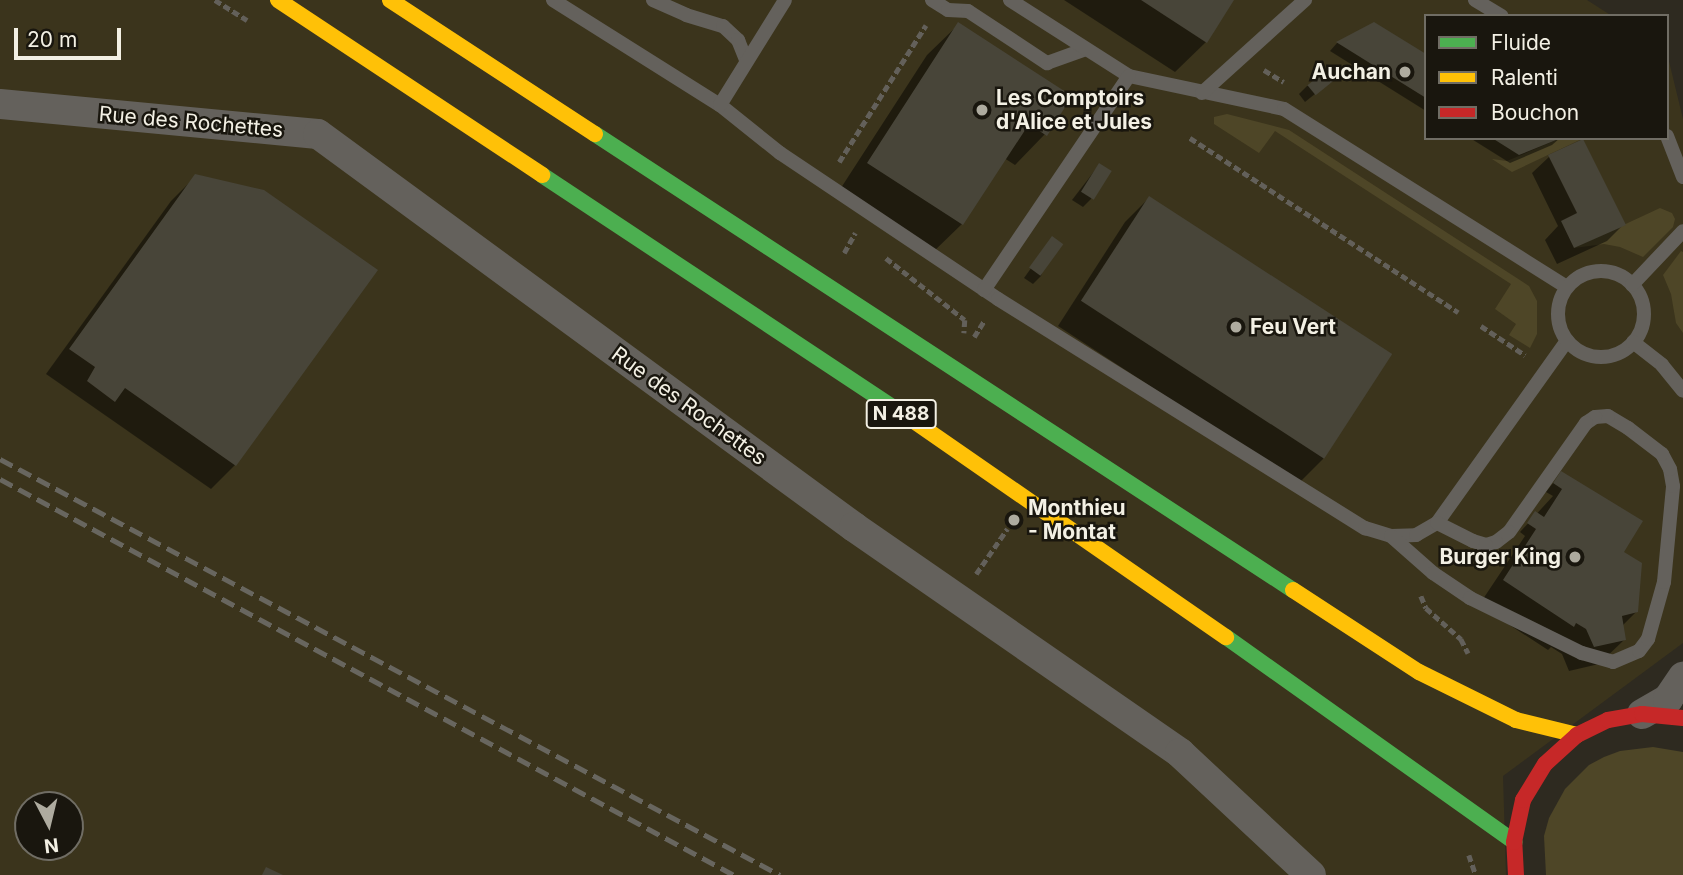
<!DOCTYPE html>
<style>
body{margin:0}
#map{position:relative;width:1683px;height:875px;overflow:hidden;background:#2e2a20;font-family:Inter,sans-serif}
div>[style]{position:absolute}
.built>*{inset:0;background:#3b341c}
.green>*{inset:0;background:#4e4627}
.shadow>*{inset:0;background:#0007}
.building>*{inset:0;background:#484539;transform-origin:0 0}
.path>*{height:4.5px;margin-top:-2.25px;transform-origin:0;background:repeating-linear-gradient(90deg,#63605a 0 7px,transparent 0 10.5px)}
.lane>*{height:14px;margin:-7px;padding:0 7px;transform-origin:7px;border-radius:7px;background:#64615c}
.lane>.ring{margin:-7px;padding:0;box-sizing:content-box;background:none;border:14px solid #64615c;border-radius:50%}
.street>*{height:30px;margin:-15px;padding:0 15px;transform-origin:15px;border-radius:15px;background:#64615c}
.fast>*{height:16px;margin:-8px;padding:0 8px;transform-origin:8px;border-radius:8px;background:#4caf50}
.slow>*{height:16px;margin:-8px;padding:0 8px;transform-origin:8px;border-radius:8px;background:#ffc107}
.jam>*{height:16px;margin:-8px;padding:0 8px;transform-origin:8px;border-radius:8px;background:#c62828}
.rail>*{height:5px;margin-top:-2.5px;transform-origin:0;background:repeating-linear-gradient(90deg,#68665f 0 14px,transparent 0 21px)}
.dots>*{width:19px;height:19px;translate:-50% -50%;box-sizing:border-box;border:4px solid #19160e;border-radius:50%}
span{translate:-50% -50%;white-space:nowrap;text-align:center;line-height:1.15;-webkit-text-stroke:5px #19160e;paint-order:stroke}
.shield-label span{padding:2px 5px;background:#19160e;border:2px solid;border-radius:5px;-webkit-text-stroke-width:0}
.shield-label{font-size:19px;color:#f3f0e4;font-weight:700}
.poi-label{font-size:21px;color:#f3f0e4;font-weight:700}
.right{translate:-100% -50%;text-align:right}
.left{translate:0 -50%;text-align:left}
.street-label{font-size:21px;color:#f3f0e4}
.legend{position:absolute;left:1424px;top:14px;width:245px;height:126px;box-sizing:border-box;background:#19160e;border:2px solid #706d64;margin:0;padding:9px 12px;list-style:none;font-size:21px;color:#f3f0e4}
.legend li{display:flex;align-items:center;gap:14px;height:35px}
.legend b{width:35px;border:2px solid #706d64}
.north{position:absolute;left:14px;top:791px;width:70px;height:70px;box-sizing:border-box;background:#19160e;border:2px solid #706d64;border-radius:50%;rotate:173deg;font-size:19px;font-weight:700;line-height:28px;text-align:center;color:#f3f0e4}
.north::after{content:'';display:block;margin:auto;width:24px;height:32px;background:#aeab9f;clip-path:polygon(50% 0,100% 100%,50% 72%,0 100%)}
.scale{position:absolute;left:14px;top:28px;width:107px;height:32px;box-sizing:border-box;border:4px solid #f3f0e4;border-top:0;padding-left:9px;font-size:21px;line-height:24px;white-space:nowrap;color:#f3f0e4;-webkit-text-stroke:5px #19160e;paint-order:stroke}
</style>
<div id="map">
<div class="built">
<i style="clip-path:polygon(evenodd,0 0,1587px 0,1612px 16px,1426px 16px,1426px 138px,1667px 138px,1667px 53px,1683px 119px,1683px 643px,1503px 776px,1506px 875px,0 875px,0 0,28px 805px,70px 805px,70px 847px,28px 847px,28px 805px)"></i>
</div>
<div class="green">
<i style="clip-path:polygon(1227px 114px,1289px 130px,1529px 286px,1537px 301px,1537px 334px,1530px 348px,1509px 335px,1516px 324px,1495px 309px,1511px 284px,1275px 131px,1259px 153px,1214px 124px,1214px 117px)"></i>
<i style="clip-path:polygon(1561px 138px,1584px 138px,1512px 172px,1492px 159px,1507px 161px)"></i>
<i style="clip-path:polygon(1660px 208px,1672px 213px,1675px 219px,1673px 227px,1643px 257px,1620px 247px,1604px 244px,1574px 248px)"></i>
<i style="clip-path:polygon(1681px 251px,1683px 252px,1683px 333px,1676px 323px,1671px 294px,1663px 275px)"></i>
<i style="clip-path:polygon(1653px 747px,1683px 752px,1683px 875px,1546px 875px,1544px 836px,1549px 818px,1565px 789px,1589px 765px,1604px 757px,1620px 751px)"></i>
</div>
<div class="shadow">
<i style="clip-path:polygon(1064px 0,1232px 0,1206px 42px,1175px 72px)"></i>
<i style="clip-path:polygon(1374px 24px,1426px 56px,1426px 111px,1330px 51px,1337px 43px)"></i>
<i style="clip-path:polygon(958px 25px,1045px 134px,1015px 165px,1004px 158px,962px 224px,931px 254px,837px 194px,927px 55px)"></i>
<i style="clip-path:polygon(1336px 77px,1305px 102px,1299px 94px,1307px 86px)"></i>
<i style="clip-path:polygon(1470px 138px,1560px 138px,1552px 145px,1510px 163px)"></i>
<i style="clip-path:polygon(1550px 156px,1624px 224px,1607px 241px,1557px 264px,1545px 240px,1558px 226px,1532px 173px)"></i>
<i style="clip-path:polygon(1099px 165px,1091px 199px,1083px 207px,1072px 200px)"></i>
<i style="clip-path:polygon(196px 176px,235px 465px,211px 489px,46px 374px,171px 201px)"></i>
<i style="clip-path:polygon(1149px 198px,1390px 355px,1323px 459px,1299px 483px,1058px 326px,1125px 222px)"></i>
<i style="clip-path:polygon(1052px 239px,1041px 276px,1033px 284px,1024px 278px)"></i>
<i style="clip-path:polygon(1561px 473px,1641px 522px,1621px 552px,1637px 611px,1622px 626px,1624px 640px,1599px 664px,1569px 671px,1562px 654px,1551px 647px,1548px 650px,1479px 605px,1525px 536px,1520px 532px,1553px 496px,1546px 492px)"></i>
</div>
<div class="building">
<i style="clip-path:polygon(1141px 0,1234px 0,1207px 43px)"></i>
<i style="clip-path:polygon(958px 22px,1072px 96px,1047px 136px,1029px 124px,963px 225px,867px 163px)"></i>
<i style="clip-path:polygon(1374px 22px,1426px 54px,1426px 98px,1336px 42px)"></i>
<i style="left:1330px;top:67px;width:13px;height:29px;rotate:51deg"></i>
<i style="clip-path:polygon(1492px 138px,1561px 138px,1519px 155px)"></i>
<i style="clip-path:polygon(1583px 139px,1626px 225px,1574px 248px,1561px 221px,1577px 213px,1548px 155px)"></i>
<i style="left:1099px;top:163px;width:15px;height:34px;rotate:32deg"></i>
<i style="clip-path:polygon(195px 174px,264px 190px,378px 270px,236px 466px,125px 388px,115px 402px,87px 381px,95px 367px,69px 349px)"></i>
<i style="left:1149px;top:196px;width:290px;height:125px;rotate:33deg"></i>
<i style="left:1052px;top:236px;width:14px;height:39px;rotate:36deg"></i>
<i style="clip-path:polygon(1561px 471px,1643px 521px,1624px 552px,1642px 563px,1638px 612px,1622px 616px,1626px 640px,1594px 647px,1586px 629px,1576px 623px,1574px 627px,1503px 580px,1536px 529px,1527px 523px,1535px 511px,1544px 517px,1562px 489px,1553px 483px)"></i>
<i style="clip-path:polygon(266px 867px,283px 875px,262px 875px)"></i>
</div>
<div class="path">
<i style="left:215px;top:0;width:38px;rotate:32deg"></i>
<i style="left:1264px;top:70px;width:23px;rotate:31deg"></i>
<i style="left:1190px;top:138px;width:320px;rotate:33deg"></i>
<i style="left:839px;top:162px;width:162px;rotate:-57.6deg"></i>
<i style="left:844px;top:253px;width:23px;rotate:-61deg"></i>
<i style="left:886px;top:258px;width:100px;rotate:38.1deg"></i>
<i style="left:965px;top:320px;width:13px;rotate:94deg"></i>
<i style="left:1481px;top:326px;width:53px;rotate:33.4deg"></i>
<i style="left:974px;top:337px;width:19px;rotate:-58deg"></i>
<i style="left:976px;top:574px;width:55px;rotate:-55.4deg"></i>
<i style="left:1421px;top:596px;width:13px;rotate:67deg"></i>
<i style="left:1426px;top:608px;width:47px;rotate:41.5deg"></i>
<i style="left:1461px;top:639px;width:16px;rotate:63deg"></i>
<i style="left:1469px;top:855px;width:21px;rotate:71deg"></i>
</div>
<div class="lane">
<i style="left:553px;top:0;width:197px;rotate:32.2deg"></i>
<i style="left:720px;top:105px;width:77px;rotate:38.7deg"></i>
<i style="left:780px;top:153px;width:262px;rotate:33.8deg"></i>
<i style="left:998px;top:299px;width:433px;rotate:32deg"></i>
<i style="left:1365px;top:528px;width:27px;rotate:17deg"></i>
<i style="left:1391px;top:536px;width:25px;rotate:-2deg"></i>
<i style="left:1416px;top:535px;width:24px;rotate:-30deg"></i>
<i style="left:1437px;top:523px;width:224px;rotate:-54.5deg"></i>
<i style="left:653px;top:0;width:36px;rotate:24deg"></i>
<i style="left:686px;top:15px;width:39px;rotate:17deg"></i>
<i style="left:723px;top:26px;width:21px;rotate:43deg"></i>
<i style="left:738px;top:40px;width:22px;rotate:68deg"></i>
<i style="left:932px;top:0;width:19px;rotate:32deg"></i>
<i style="left:948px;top:10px;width:20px;rotate:3deg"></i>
<i style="left:968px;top:11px;width:95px;rotate:33.4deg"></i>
<i style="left:1047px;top:63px;width:41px;rotate:-19.7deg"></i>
<i style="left:1010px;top:0;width:141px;rotate:32.6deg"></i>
<i style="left:1129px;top:76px;width:158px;rotate:12deg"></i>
<i style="left:1284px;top:109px;width:334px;rotate:32.2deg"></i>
<i style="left:1475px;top:0;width:31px;rotate:31deg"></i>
<i style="left:1202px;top:93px;width:139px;rotate:-42.1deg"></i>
<i style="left:720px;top:105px;width:123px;rotate:-58.2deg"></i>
<i style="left:1667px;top:136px;width:44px;rotate:68.7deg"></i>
<i class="ring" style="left:1558px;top:271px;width:72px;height:72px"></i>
<i style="left:1632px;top:285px;width:74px;rotate:-46.6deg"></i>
<i style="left:984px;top:290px;width:258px;rotate:-55.9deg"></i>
<i style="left:1633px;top:342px;width:37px;rotate:38deg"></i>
<i style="left:1662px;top:365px;width:33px;rotate:51deg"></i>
<i style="left:1391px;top:536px;width:56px;rotate:41.4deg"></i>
<i style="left:1433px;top:573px;width:45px;rotate:34deg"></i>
<i style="left:1470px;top:598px;width:125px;rotate:26.2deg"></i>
<i style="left:1582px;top:653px;width:32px;rotate:16deg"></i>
<i style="left:1613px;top:662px;width:28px;rotate:-23deg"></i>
<i style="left:1639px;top:651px;width:15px;rotate:-53deg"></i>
<i style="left:1648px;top:639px;width:59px;rotate:-74.3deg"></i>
<i style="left:1664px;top:582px;width:96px;rotate:-84.6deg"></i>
<i style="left:1673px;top:486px;width:17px;rotate:-100deg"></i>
<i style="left:1670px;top:469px;width:17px;rotate:-118deg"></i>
<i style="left:1662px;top:454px;width:43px;rotate:-142.6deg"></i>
<i style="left:1628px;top:428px;width:23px;rotate:-149deg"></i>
<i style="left:1608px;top:416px;width:13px;rotate:176deg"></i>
<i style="left:1595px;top:417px;width:11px;rotate:146deg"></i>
<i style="left:1586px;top:423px;width:133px;rotate:125.2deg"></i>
<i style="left:1509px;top:532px;width:16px;rotate:142deg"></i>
<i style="left:1496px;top:542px;width:10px;rotate:163deg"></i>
<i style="left:1486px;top:545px;width:14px;rotate:-163deg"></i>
<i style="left:1473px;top:541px;width:40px;rotate:-153.4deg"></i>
</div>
<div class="street">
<i style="left:0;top:104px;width:319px;rotate:5.4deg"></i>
<i style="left:318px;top:134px;width:665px;rotate:36.25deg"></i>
<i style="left:854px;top:527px;width:397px;rotate:34.7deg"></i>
<i style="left:1180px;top:753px;width:179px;rotate:43deg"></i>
<i style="left:1642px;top:714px;width:30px;rotate:-30deg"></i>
<i style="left:1668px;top:699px;width:27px;rotate:-56deg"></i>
</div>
<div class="fast">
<i style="left:595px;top:134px;width:834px;rotate:33.16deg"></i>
<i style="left:542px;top:175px;width:439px;rotate:33.5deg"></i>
<i style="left:1226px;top:637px;width:354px;rotate:35.4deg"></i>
</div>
<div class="slow">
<i style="left:278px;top:0;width:317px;rotate:33.5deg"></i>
<i style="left:390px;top:0;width:245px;rotate:33.2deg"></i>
<i style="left:908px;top:417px;width:387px;rotate:34.7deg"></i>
<i style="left:1293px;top:590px;width:150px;rotate:33.1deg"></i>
<i style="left:1419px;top:672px;width:108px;rotate:26.3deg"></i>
<i style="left:1516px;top:720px;width:63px;rotate:13.8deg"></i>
</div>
<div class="jam">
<i style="left:1516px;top:875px;width:33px;rotate:-93deg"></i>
<i style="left:1514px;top:842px;width:43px;rotate:-77.9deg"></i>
<i style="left:1523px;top:800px;width:42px;rotate:-58.6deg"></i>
<i style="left:1545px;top:764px;width:43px;rotate:-42.2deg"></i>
<i style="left:1577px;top:735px;width:34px;rotate:-26deg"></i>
<i style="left:1608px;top:720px;width:35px;rotate:-10deg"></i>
<i style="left:1642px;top:714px;width:41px;rotate:5.6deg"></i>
</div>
<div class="rail">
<i style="left:0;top:459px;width:884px;rotate:28.07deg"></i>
<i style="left:0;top:479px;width:834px;rotate:28.35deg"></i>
</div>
<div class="dots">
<i style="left:1405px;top:72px;background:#aeab9f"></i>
<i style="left:982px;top:110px;background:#aeab9f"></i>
<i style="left:1236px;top:327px;background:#aeab9f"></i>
<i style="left:1014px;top:520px;background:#aeab9f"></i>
<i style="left:1575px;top:557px;background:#aeab9f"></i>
</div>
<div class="shield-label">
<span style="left:901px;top:414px">N 488</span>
</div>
<div class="poi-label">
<span class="right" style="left:1391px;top:72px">Auchan</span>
<span class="left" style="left:996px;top:110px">Les Comptoirs<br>d'Alice et Jules</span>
<span class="left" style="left:1250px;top:327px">Feu Vert</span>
<span class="left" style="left:1028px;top:520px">Monthieu<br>- Montat</span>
<span class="right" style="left:1561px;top:557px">Burger King</span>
</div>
<div class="street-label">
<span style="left:191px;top:122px;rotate:5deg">Rue des Rochettes</span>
<span style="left:689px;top:406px;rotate:36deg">Rue des Rochettes</span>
</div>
<ul class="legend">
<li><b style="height:9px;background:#4caf50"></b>Fluide</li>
<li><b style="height:9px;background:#ffc107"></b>Ralenti</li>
<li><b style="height:9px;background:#c62828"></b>Bouchon</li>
</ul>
<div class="north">N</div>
<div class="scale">20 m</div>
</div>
